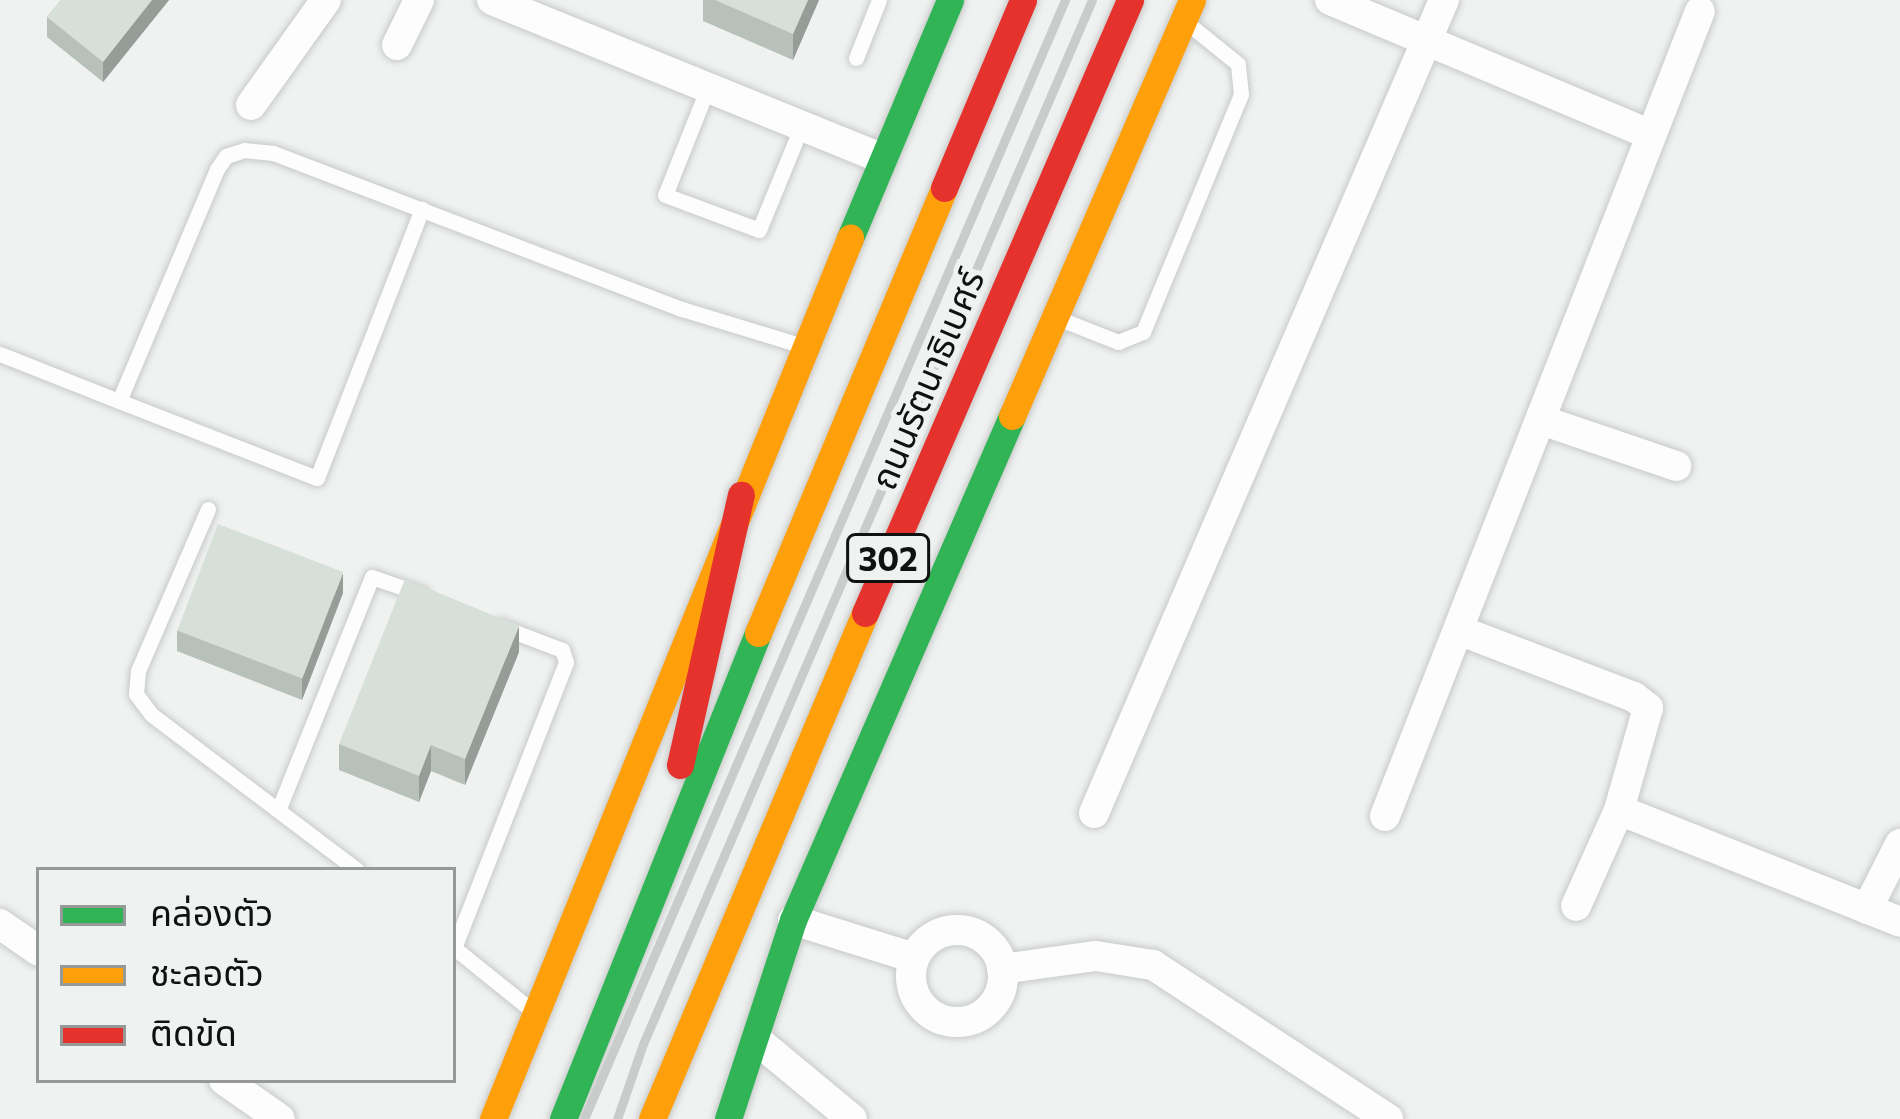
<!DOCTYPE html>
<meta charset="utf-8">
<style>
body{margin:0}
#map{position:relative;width:1900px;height:1119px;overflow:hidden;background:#eff2f1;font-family:Commissioner,"Noto Sans Thai",sans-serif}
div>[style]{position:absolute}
.roads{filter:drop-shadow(0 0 3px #c8cac9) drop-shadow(0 0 3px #c8cac9)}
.lane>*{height:15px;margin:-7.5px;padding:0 7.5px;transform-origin:7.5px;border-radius:7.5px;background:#fdfdfd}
.street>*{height:30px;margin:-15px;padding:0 15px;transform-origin:15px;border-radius:15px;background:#fdfdfd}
.street>.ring{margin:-15px;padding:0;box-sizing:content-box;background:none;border:30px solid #fdfdfd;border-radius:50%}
.fast>*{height:27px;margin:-13.5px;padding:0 13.5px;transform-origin:13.5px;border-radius:13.5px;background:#30b455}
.slow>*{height:27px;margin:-13.5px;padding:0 13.5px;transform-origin:13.5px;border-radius:13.5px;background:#ff9f0a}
.jam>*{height:27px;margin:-13.5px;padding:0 13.5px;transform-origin:13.5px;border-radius:13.5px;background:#e5322d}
.rail>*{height:9px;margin:-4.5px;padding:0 4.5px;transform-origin:4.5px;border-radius:4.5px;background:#cacccc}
.wall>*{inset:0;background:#b8c0ba}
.shaded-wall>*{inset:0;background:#969c97}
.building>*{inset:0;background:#d6dfd8;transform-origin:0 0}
span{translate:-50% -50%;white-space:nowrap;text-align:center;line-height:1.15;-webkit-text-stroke:10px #eef3f2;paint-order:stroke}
.shield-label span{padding:3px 9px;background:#eef3f2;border:3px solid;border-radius:9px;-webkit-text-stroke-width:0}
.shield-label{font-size:33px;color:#101111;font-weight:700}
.street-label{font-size:36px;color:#101111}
.legend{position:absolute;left:36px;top:867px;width:420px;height:216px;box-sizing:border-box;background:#eef3f2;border:3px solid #959998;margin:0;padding:15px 21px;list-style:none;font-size:36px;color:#101111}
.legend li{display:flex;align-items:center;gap:24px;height:60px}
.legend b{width:60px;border:3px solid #959998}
</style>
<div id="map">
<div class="roads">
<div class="lane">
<i style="left:856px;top:58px;width:62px;rotate:-68.4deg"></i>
<i style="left:708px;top:87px;width:116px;rotate:111.7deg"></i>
<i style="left:665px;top:195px;width:100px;rotate:20.4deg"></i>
<i style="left:759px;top:230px;width:113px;rotate:-67.7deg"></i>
<i style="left:1055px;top:317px;width:68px;rotate:21.6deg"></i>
<i style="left:1118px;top:342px;width:27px;rotate:-22deg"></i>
<i style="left:1143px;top:332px;width:257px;rotate:-67.6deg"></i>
<i style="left:1241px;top:94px;width:30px;rotate:-96deg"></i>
<i style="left:1238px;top:64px;width:67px;rotate:-141.1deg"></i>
<i style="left:0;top:354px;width:128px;rotate:21.6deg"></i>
<i style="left:119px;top:401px;width:252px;rotate:-67.1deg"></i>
<i style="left:217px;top:169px;width:16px;rotate:-55deg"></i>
<i style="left:226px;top:156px;width:19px;rotate:-18deg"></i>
<i style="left:244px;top:150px;width:29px;rotate:6deg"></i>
<i style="left:273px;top:153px;width:438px;rotate:20.9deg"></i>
<i style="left:682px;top:309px;width:123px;rotate:17deg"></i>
<i style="left:119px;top:401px;width:212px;rotate:21.3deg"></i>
<i style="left:317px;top:478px;width:289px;rotate:-68.7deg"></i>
<i style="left:208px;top:509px;width:176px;rotate:113.4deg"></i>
<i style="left:138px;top:671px;width:23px;rotate:95deg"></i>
<i style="left:136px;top:694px;width:26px;rotate:53deg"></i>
<i style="left:152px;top:715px;width:257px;rotate:37.1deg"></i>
<i style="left:279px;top:808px;width:249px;rotate:-68.1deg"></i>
<i style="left:372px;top:577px;width:52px;rotate:19.1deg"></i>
<i style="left:453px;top:947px;width:99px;rotate:38.8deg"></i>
<i style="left:454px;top:948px;width:307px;rotate:-68.6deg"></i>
<i style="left:566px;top:662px;width:13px;rotate:-108deg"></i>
<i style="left:562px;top:650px;width:67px;rotate:-159.1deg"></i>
</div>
<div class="street">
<i style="left:492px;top:0;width:421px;rotate:22.1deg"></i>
<i style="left:1330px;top:0;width:348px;rotate:22.8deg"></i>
<i style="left:397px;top:45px;width:50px;rotate:-63.9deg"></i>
<i style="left:251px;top:105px;width:129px;rotate:-54.5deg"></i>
<i style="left:1541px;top:420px;width:143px;rotate:18.8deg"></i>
<i style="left:1461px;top:631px;width:185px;rotate:20.9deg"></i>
<i style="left:1634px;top:697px;width:18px;rotate:38deg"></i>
<i style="left:1648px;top:708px;width:106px;rotate:105.9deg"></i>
<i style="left:1619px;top:810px;width:105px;rotate:114.1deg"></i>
<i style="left:1619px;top:810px;width:302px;rotate:21.7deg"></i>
<i style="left:1094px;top:813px;width:885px;rotate:-66.71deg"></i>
<i style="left:1385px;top:816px;width:864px;rotate:-68.63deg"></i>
<i style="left:1867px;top:909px;width:73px;rotate:-63.1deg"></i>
<i style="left:793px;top:920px;width:127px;rotate:17.4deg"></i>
<i style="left:0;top:924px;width:47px;rotate:34.7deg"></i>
<i class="ring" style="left:911px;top:930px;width:62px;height:62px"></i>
<i style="left:1002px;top:969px;width:95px;rotate:-7.9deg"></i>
<i style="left:1096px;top:956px;width:58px;rotate:9deg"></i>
<i style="left:1153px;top:965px;width:281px;rotate:33.2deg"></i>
<i style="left:758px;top:1041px;width:122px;rotate:39.7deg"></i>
<i style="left:224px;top:1080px;width:68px;rotate:34.9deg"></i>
</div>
<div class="fast">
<i style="left:850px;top:238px;width:258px;rotate:-67.2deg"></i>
<i style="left:563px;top:1119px;width:524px;rotate:-68.14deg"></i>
<i style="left:728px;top:1119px;width:209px;rotate:-71.9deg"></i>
<i style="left:793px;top:920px;width:550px;rotate:-66.51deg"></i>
</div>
<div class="slow">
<i style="left:1012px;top:416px;width:453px;rotate:-66.6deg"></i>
<i style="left:758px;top:633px;width:482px;rotate:-67.3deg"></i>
<i style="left:493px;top:1119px;width:951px;rotate:-67.94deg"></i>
<i style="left:652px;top:1119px;width:549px;rotate:-67.17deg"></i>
</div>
<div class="jam">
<i style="left:944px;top:188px;width:204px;rotate:-67.2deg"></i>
<i style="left:865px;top:613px;width:668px;rotate:-66.62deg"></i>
<i style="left:680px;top:765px;width:277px;rotate:-77.3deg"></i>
</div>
</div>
<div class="rail">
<i style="left:584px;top:1119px;width:1218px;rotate:-66.74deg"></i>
<i style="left:617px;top:1119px;width:79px;rotate:-70.9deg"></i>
<i style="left:643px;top:1044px;width:1136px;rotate:-66.73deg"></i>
</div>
<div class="wall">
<i style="clip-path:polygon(61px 0,169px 0,103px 82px,47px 37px,47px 17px)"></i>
<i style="clip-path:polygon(703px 0,819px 0,793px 60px,703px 21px)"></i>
<i style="clip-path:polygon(343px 593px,302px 700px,177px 651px,177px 630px)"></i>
<i style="clip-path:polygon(519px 652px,465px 785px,431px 771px,419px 802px,339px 770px,339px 744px)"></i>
</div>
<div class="shaded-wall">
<i style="clip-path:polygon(152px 0,169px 0,103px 82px,103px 62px)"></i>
<i style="clip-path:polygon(808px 0,819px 0,793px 60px,793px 34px)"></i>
<i style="clip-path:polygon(343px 573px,343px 593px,302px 700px,302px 679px)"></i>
<i style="clip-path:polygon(519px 626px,519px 652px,465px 785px,465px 759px)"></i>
<i style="clip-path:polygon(431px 745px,431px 771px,419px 802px,419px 776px)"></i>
</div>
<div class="building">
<i style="clip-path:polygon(61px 0,152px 0,103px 62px,47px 17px)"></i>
<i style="clip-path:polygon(715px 0,808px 0,793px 34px)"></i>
<i style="left:218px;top:524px;width:134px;height:114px;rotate:21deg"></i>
<i style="clip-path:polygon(405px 579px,519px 626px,465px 759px,431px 745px,419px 776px,339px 744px)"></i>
</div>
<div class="shield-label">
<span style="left:888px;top:558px">302</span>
</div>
<div class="street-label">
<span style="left:926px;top:379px;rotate:-67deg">ถนนรัตนาธิเบศร์</span>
</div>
<ul class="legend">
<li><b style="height:15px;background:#30b455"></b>คล่องตัว</li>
<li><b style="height:15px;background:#ff9f0a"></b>ชะลอตัว</li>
<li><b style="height:15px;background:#e5322d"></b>ติดขัด</li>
</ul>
</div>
